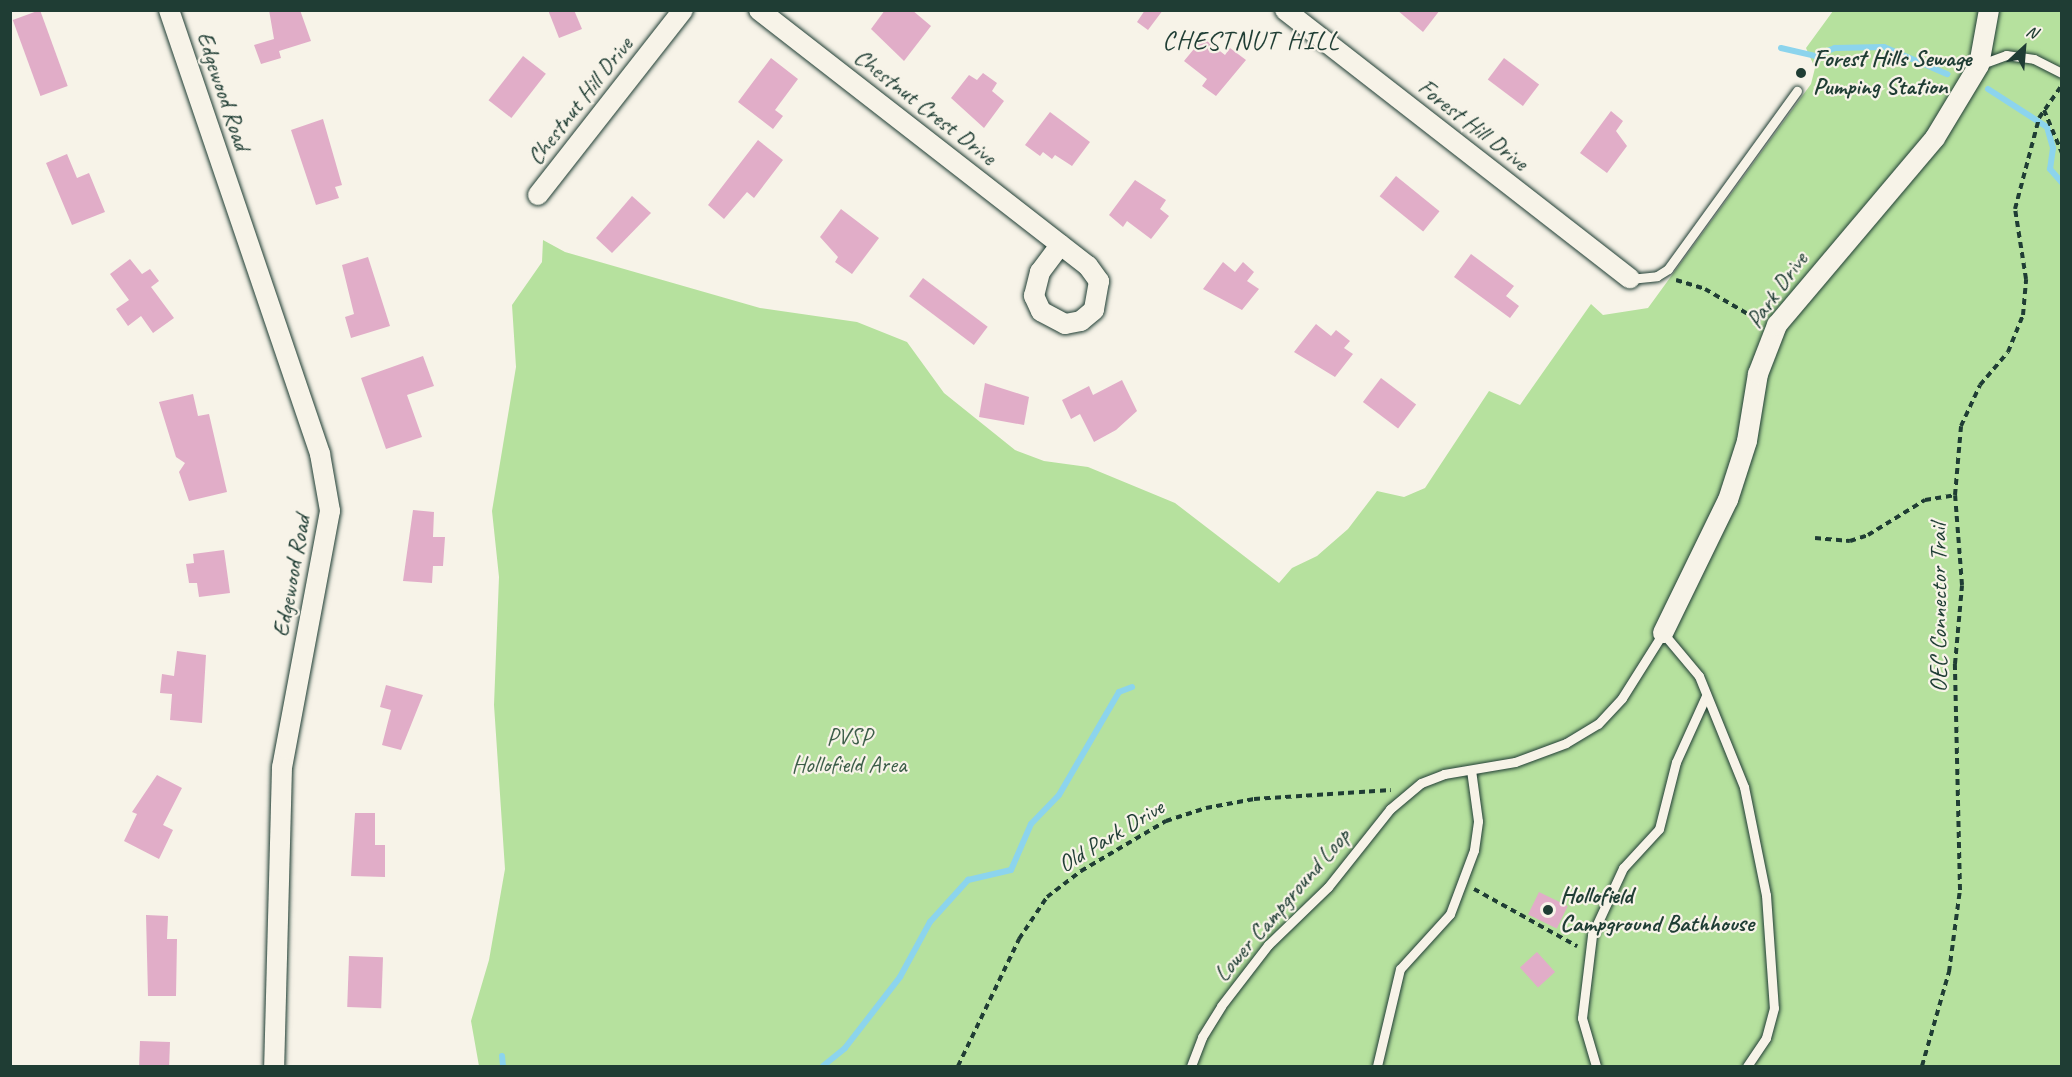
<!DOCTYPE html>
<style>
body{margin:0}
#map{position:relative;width:2072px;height:1077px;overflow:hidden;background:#f7f3e8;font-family:Caveat,sans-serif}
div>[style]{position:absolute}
.green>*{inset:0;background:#b6e19e}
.stream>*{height:6px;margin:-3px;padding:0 3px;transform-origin:3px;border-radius:3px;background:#8cd4ed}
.building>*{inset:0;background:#e1adc8;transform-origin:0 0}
.path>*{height:4px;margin-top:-2px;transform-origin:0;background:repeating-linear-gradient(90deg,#1f3d34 0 6px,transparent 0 10.5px)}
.roads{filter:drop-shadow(0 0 2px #1f3d34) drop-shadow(0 0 2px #1f3d34)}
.service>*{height:9px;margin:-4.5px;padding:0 4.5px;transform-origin:4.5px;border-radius:4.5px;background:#f7f3e8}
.minor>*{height:20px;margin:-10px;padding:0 10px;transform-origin:10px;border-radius:10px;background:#f7f3e8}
.dots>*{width:16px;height:16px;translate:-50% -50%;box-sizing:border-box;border:3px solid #f7f3e8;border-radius:50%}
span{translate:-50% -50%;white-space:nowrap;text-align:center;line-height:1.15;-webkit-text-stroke:4.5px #f7f3e8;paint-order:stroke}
.poi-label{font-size:24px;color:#1f3d34;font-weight:700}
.left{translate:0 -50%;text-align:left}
.street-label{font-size:24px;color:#1f3d34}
.park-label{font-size:24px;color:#3d5e49}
.neighbourhood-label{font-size:26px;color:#1f3d34;letter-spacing:1.5px}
.frame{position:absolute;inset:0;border:12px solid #1f3d34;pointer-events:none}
.north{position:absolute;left:1994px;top:18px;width:60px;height:60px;-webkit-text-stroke:4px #f7f3e8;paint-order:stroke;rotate:26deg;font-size:16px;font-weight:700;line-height:24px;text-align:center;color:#1f3d34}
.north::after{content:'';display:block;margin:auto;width:21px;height:27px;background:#1f3d34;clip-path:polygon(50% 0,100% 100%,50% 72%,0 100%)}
</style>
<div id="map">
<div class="green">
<i style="clip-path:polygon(1833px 11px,2061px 11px,2061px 1066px,479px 1066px,471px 1021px,489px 960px,505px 869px,494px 705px,499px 577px,492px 511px,516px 367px,512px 305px,542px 262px,543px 240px,565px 252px,760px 308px,857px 322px,907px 342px,944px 393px,1015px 450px,1044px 461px,1088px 467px,1175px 503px,1279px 583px,1292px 568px,1317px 556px,1348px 529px,1377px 491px,1404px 497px,1425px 488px,1489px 391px,1520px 405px,1591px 304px,1603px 315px,1648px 308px,1811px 84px,1815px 68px,1806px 48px)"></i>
</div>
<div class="stream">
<i style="left:1781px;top:48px;width:35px;rotate:13deg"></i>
<i style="left:1815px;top:56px;width:22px;rotate:-22deg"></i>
<i style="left:1835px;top:48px;width:49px;rotate:-1.2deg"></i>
<i style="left:1884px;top:47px;width:69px;rotate:23.2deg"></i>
<i style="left:1988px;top:89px;width:70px;rotate:32.8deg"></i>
<i style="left:2047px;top:127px;width:22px;rotate:74deg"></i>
<i style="left:2053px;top:148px;width:21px;rotate:98deg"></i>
<i style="left:2050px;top:169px;width:18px;rotate:49deg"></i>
<i style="left:502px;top:1056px;width:10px;rotate:84deg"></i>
<i style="left:823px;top:1066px;width:28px;rotate:-39deg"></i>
<i style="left:845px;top:1048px;width:90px;rotate:-52.2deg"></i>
<i style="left:900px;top:977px;width:63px;rotate:-61.4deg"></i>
<i style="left:930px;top:922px;width:57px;rotate:-47.9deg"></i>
<i style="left:968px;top:880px;width:44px;rotate:-13.1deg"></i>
<i style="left:1011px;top:870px;width:50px;rotate:-66.5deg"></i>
<i style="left:1031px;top:824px;width:40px;rotate:-46deg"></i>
<i style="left:1059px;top:795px;width:119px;rotate:-59.8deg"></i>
<i style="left:1119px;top:692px;width:14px;rotate:-21deg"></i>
</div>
<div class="building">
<i style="left:40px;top:10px;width:81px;height:29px;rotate:70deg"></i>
<i style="clip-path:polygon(269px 10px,300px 10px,311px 41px,279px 51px,281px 58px,261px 64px,254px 45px,274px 39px)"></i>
<i style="clip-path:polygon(548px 10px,574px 10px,582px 29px,559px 38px)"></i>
<i style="clip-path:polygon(885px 10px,912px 10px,931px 26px,904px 61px,871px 29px)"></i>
<i style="clip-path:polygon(1145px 10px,1163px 10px,1148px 30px,1137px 22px)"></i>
<i style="clip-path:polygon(1397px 10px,1440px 10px,1423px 32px)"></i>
<i style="clip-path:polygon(1203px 38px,1225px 55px,1230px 48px,1246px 60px,1216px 96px,1202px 86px,1207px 79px,1184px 61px)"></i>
<i style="left:523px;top:56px;width:29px;height:56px;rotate:38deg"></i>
<i style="clip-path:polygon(771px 58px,798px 79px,775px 110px,783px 116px,773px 129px,738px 102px)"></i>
<i style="left:1504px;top:58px;width:44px;height:27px;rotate:37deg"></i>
<i style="clip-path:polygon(983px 73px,997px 83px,992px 91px,1004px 101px,984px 128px,951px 98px,969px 75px,977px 80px)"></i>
<i style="clip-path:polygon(1611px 111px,1623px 121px,1616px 131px,1627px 146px,1607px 173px,1580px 153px)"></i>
<i style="clip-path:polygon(1050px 112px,1090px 142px,1072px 166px,1055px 155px,1052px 159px,1043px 152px,1040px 156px,1025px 145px)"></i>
<i style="clip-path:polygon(323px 119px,342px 185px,335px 187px,339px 198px,316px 205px,291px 130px)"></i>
<i style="clip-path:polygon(758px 140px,783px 160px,754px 198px,747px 192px,724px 219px,708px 205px)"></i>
<i style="clip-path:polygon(67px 154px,77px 178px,89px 173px,105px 212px,72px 225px,46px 163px)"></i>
<i style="left:1396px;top:176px;width:56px;height:26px;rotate:39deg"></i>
<i style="clip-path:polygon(1135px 180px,1166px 200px,1160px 209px,1169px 216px,1151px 239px,1127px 221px,1123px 227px,1109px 215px)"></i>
<i style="clip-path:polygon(632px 196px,651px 213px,612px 253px,596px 238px)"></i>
<i style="clip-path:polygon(841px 209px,879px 238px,852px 274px,835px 262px,838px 257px,820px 237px)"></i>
<i style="clip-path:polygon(1471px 254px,1514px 286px,1506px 296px,1519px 306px,1510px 318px,1454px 277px)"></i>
<i style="clip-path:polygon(368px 257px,390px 326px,351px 338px,345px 317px,354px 314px,342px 265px)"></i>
<i style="clip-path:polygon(130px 259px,142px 274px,150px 269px,159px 281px,151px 287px,174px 318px,153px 333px,141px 316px,128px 326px,116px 309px,129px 300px,110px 274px)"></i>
<i style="clip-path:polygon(1223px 262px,1235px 272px,1243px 262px,1254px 272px,1247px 281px,1259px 289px,1242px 310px,1203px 289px)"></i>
<i style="left:923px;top:278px;width:81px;height:23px;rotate:37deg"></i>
<i style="clip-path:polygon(1316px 324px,1331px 336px,1336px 330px,1350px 341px,1344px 348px,1353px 354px,1335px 377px,1294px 352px)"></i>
<i style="clip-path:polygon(423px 356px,434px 386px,407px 395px,422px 437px,386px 449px,361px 378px)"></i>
<i style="left:1381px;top:378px;width:44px;height:30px;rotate:37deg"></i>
<i style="clip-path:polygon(1122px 380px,1137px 411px,1116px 430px,1094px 442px,1080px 414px,1071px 419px,1062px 400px,1089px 386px,1093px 395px)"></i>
<i style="clip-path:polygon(985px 383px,1029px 397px,1024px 425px,979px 417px)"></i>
<i style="clip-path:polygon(193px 394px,198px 416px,209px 414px,227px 492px,189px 501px,179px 472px,185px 463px,176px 457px,159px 402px)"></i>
<i style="clip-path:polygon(413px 510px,434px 512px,433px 537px,445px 537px,443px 566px,433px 566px,432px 583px,403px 581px)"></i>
<i style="clip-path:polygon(224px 550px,230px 593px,199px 597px,197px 583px,189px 583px,186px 564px,194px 563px,193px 554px)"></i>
<i style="clip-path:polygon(177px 651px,206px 655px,202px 723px,170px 720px,172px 694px,160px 693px,162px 674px,174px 676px)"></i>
<i style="clip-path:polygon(386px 685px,423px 695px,401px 750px,382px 745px,391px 710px,380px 707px)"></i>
<i style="clip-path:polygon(157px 775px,182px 788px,163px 825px,173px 830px,159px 859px,124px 841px,137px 814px,132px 812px)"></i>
<i style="clip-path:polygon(355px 813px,375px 813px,375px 845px,385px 845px,385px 877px,351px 876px)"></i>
<i style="left:1539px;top:892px;width:32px;height:25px;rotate:26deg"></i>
<i style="clip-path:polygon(146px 915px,168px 916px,167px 939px,177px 939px,176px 996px,148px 996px)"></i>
<i style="left:1537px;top:952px;width:27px;height:23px;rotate:48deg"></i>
<i style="left:349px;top:956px;width:34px;height:51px;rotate:2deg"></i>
<i style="left:140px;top:1041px;width:30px;height:25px;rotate:2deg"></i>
</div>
<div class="path">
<i style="left:2044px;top:110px;width:47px;rotate:67.3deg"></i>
<i style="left:1676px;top:280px;width:30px;rotate:17deg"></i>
<i style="left:1705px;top:289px;width:64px;rotate:30.2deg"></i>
<i style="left:1815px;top:538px;width:35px;rotate:5deg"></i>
<i style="left:1850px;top:541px;width:19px;rotate:-18deg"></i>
<i style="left:1868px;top:535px;width:67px;rotate:-31.6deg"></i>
<i style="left:1925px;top:500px;width:30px;rotate:-9deg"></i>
<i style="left:1474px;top:889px;width:118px;rotate:29deg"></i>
<i style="left:958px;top:1066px;width:141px;rotate:-64.3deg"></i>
<i style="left:1019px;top:939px;width:50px;rotate:-56.3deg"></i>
<i style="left:1047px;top:897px;width:43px;rotate:-37.4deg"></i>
<i style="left:1081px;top:871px;width:99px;rotate:-30.5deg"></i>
<i style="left:1166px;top:821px;width:42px;rotate:-18deg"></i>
<i style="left:1206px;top:808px;width:49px;rotate:-10.6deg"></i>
<i style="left:1254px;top:799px;width:137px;rotate:-3.8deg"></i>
<i style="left:1922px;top:1066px;width:98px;rotate:-74deg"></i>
<i style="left:1949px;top:972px;width:83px;rotate:-82.4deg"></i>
<i style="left:1960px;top:890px;width:226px;rotate:-91.3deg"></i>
<i style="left:1955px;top:664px;width:79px;rotate:-84.9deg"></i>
<i style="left:1962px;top:585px;width:90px;rotate:-94.4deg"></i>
<i style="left:1955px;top:495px;width:69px;rotate:-85deg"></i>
<i style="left:1961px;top:426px;width:45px;rotate:-65.1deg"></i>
<i style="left:1980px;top:385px;width:43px;rotate:-49.7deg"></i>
<i style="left:2008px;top:352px;width:40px;rotate:-68deg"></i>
<i style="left:2023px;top:315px;width:36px;rotate:-85deg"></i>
<i style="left:2026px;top:279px;width:71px;rotate:-98.9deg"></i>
<i style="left:2015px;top:209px;width:94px;rotate:-75.2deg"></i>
<i style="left:2039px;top:118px;width:40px;rotate:-55.1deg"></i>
</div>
<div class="roads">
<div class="service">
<i style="left:1979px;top:65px;width:29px;rotate:-20deg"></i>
<i style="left:2006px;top:55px;width:28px;rotate:8deg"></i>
<i style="left:2034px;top:59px;width:31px;rotate:27deg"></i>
<i style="left:1630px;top:279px;width:27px;rotate:-6deg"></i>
<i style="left:1657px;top:276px;width:13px;rotate:-32deg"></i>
<i style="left:1668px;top:269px;width:220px;rotate:-54.1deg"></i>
<i style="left:1191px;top:1066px;width:31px;rotate:-69deg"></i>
<i style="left:1202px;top:1037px;width:36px;rotate:-58deg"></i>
<i style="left:1221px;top:1006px;width:77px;rotate:-52.4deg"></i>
<i style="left:1268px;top:945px;width:83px;rotate:-44deg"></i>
<i style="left:1328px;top:887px;width:100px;rotate:-51.5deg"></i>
<i style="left:1390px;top:809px;width:40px;rotate:-40deg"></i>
<i style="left:1421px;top:783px;width:25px;rotate:-21deg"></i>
<i style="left:1444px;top:774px;width:72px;rotate:-9.6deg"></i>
<i style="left:1515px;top:762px;width:54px;rotate:-20.4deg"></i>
<i style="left:1566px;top:743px;width:37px;rotate:-31deg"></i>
<i style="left:1598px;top:724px;width:35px;rotate:-47deg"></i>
<i style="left:1622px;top:698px;width:77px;rotate:-57.8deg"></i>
<i style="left:1663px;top:633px;width:56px;rotate:50.1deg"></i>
<i style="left:1699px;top:676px;width:120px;rotate:67.9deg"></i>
<i style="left:1744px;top:787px;width:110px;rotate:78.5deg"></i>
<i style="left:1766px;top:895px;width:113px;rotate:86deg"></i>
<i style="left:1774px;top:1008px;width:31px;rotate:105deg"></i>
<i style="left:1766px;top:1038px;width:34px;rotate:124deg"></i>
<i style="left:1377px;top:1066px;width:100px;rotate:-76.7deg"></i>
<i style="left:1400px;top:969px;width:74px;rotate:-47.7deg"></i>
<i style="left:1450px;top:914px;width:68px;rotate:-69.4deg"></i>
<i style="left:1474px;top:850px;width:29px;rotate:-82deg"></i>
<i style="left:1478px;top:821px;width:51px;rotate:-97.8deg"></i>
<i style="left:1596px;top:1066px;width:50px;rotate:-106.3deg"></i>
<i style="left:1582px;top:1018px;width:84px;rotate:-83.1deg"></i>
<i style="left:1592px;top:935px;width:74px;rotate:-65.2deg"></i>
<i style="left:1623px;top:868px;width:53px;rotate:-47.3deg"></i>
<i style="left:1659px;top:829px;width:69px;rotate:-75.8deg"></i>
<i style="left:1676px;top:762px;width:72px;rotate:-65.6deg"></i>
</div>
<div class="minor">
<i style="left:169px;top:10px;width:469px;rotate:71.2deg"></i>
<i style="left:320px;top:454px;width:58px;rotate:80deg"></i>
<i style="left:330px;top:511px;width:260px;rotate:100.6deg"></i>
<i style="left:282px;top:767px;width:299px;rotate:91.5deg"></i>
<i style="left:759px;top:10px;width:417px;rotate:37.9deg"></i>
<i style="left:1088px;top:266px;width:19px;rotate:54deg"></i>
<i style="left:1099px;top:281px;width:29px;rotate:100deg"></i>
<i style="left:1094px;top:310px;width:17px;rotate:140deg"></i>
<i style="left:1081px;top:321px;width:16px;rotate:169deg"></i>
<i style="left:1065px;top:324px;width:27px;rotate:-152deg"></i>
<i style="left:1041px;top:311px;width:17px;rotate:-115deg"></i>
<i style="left:1034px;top:296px;width:25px;rotate:-76deg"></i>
<i style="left:1040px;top:272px;width:34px;rotate:-53deg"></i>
<i style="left:1285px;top:10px;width:437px;rotate:37.9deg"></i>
<i style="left:538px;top:195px;width:235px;rotate:-51.9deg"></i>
<i style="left:1663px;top:633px;width:148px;rotate:-64deg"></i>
<i style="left:1728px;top:500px;width:62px;rotate:-72.1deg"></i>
<i style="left:1747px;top:441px;width:68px;rotate:-80.7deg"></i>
<i style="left:1758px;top:374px;width:53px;rotate:-68.8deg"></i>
<i style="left:1777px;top:325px;width:245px;rotate:-49.8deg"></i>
<i style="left:1935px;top:138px;width:85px;rotate:-58.9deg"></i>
<i style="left:1979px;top:65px;width:56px;rotate:-79.7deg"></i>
</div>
</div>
<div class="dots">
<i style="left:1801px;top:73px;background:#1f3d34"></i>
<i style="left:1548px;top:910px;background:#1f3d34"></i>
</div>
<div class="poi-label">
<span class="left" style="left:1813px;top:73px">Forest Hills Sewage<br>Pumping Station</span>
<span class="left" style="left:1560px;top:910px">Hollofield<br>Campground Bathhouse</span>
</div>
<div class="street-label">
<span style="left:223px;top:91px;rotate:71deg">Edgewood Road</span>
<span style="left:580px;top:101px;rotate:-52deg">Chestnut Hill Drive</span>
<span style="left:925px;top:107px;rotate:38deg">Chestnut Crest Drive</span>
<span style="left:1473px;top:125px;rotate:38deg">Forest Hill Drive</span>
<span style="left:1777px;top:290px;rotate:-54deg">Park Drive</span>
<span style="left:292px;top:576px;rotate:-80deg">Edgewood Road</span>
<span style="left:1939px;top:608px;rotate:-90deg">OEC Connector Trail</span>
<span style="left:1111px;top:836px;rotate:-31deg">Old Park Drive</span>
<span style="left:1282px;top:905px;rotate:-49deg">Lower Campground Loop</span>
</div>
<div class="park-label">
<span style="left:849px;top:751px">PVSP<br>Hollofield Area</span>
</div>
<div class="neighbourhood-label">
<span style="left:1251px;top:41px">CHESTNUT HILL</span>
</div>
<div class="frame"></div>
<div class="north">N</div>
</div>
